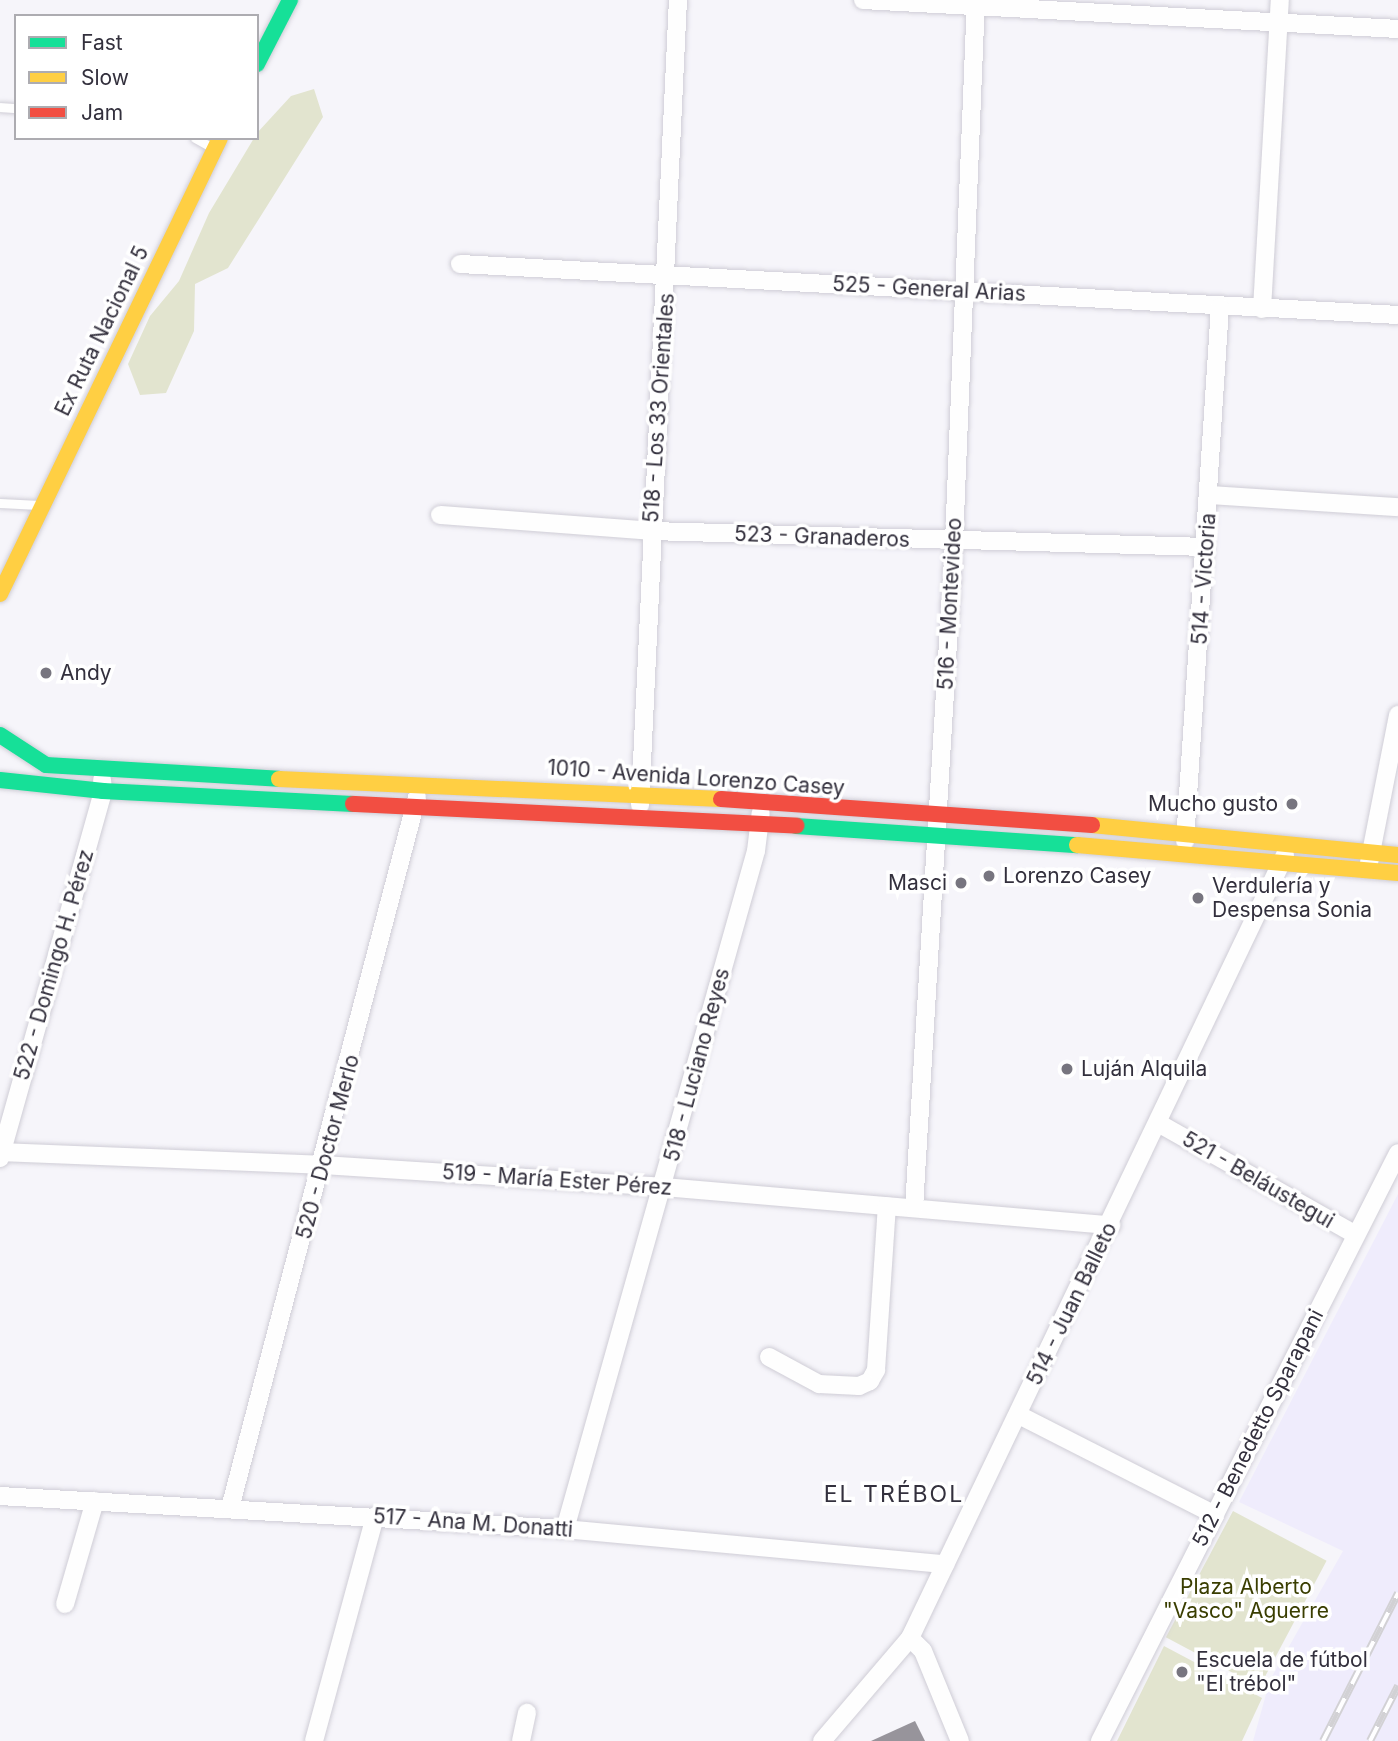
<!DOCTYPE html>
<meta charset="utf-8">
<style>
body{margin:0}
#map{position:relative;width:1398px;height:1741px;overflow:hidden;background:#f6f5fa;font-family:Inter,sans-serif}
div>[style]{position:absolute}
.built>*{inset:0;background:#efecfc}
.green>*{inset:0;background:#e2e4cf;transform-origin:0 0}
.building>*{inset:0;background:#97949b}
.roads{filter:drop-shadow(0 0 2px #cfcdd6) drop-shadow(0 0 2px #cfcdd6)}
.lane>*{height:9px;margin:-4.5px;padding:0 4.5px;transform-origin:4.5px;border-radius:4.5px;background:#fefefe}
.street>*{height:18px;margin:-9px;padding:0 9px;transform-origin:9px;border-radius:9px;background:#fefefe}
.fast>*{height:16px;margin:-8px;padding:0 8px;transform-origin:8px;border-radius:8px;background:#16e098}
.slow>*{height:16px;margin:-8px;padding:0 8px;transform-origin:8px;border-radius:8px;background:#ffcf43}
.jam>*{height:16px;margin:-8px;padding:0 8px;transform-origin:8px;border-radius:8px;background:#f24e42}
.rail>*{height:8px;margin-top:-4px;transform-origin:0;background:repeating-linear-gradient(90deg,#fff 0 16px,#d2d1d4 0 32px);box-sizing:border-box;border-block:2px solid #d2d1d4}
.dots>*{width:19px;height:19px;translate:-50% -50%;box-sizing:border-box;border:4px solid #fff;border-radius:50%}
span{translate:-50% -50%;white-space:nowrap;text-align:center;line-height:1.15;-webkit-text-stroke:7px #fff;paint-order:stroke}
.street-label{font-size:21px;color:#33303d}
.poi-label{font-size:21px;color:#33303d}
.left{translate:0 -50%;text-align:left}
.right{translate:-100% -50%;text-align:right}
.park-label{font-size:21px;color:#3a3e01}
.neighbourhood-label{font-size:23px;color:#33303d;letter-spacing:2px}
.legend{position:absolute;left:14px;top:14px;width:245px;height:126px;box-sizing:border-box;background:#fff;border:2px solid #adacb1;margin:0;padding:9px 12px;list-style:none;font-size:21px;color:#33303d}
.legend li{display:flex;align-items:center;gap:14px;height:35px}
.legend b{width:35px;border:2px solid #adacb1}
</style>
<div id="map">
<div class="built">
<i style="clip-path:polygon(1398px 1194px,1398px 1741px,1253px 1741px,1270px 1680px,1343px 1551px,1239px 1502px)"></i>
</div>
<div class="green">
<i style="clip-path:polygon(314px 89px,323px 117px,228px 268px,195px 284px,194px 331px,166px 393px,140px 395px,128px 364px,150px 316px,179px 281px,209px 213px,257px 133px,291px 96px)"></i>
<i style="left:1233px;top:1511px;width:106px;height:143px;rotate:28deg"></i>
<i style="clip-path:polygon(1164px 1646px,1262px 1698px,1242px 1741px,1117px 1741px)"></i>
</div>
<div class="building">
<i style="clip-path:polygon(915px 1721px,925px 1741px,871px 1741px)"></i>
</div>
<div class="roads">
<div class="lane">
<i style="left:0;top:107px;width:16px;rotate:4deg"></i>
<i style="left:195px;top:138px;width:21px;rotate:29deg"></i>
<i style="left:0;top:503px;width:39px;rotate:3deg"></i>
</div>
<div class="street">
<i style="left:863px;top:0;width:536px;rotate:3.1deg"></i>
<i style="left:460px;top:264px;width:939px;rotate:3.11deg"></i>
<i style="left:1262px;top:309px;width:310px;rotate:-86.7deg"></i>
<i style="left:1211px;top:495px;width:187px;rotate:3.7deg"></i>
<i style="left:440px;top:515px;width:212px;rotate:4.3deg"></i>
<i style="left:651px;top:531px;width:554px;rotate:1.65deg"></i>
<i style="left:640px;top:805px;width:806px;rotate:-87.3deg"></i>
<i style="left:1185px;top:841px;width:535px;rotate:-86.25deg"></i>
<i style="left:1369px;top:863px;width:151px;rotate:-78.9deg"></i>
<i style="left:1160px;top:1124px;width:225px;rotate:29.5deg"></i>
<i style="left:2px;top:1152px;width:322px;rotate:2.3deg"></i>
<i style="left:324px;top:1165px;width:341px;rotate:3.7deg"></i>
<i style="left:664px;top:1187px;width:449px;rotate:4.9deg"></i>
<i style="left:0;top:1158px;width:381px;rotate:-74.3deg"></i>
<i style="left:103px;top:791px;width:11px;rotate:-95deg"></i>
<i style="left:914px;top:1208px;width:667px;rotate:-86.56deg"></i>
<i style="left:954px;top:542px;width:542px;rotate:-87.68deg"></i>
<i style="left:769px;top:1357px;width:57px;rotate:28.4deg"></i>
<i style="left:819px;top:1384px;width:40px;rotate:2.9deg"></i>
<i style="left:859px;top:1386px;width:12px;rotate:-24deg"></i>
<i style="left:870px;top:1381px;width:13px;rotate:-61deg"></i>
<i style="left:876px;top:1370px;width:164px;rotate:-86.2deg"></i>
<i style="left:1019px;top:1415px;width:220px;rotate:27deg"></i>
<i style="left:0;top:1496px;width:566px;rotate:3.34deg"></i>
<i style="left:565px;top:1529px;width:382px;rotate:5.3deg"></i>
<i style="left:230px;top:1508px;width:735px;rotate:-75.26deg"></i>
<i style="left:565px;top:1529px;width:704px;rotate:-74.27deg"></i>
<i style="left:756px;top:851px;width:38px;rotate:-83deg"></i>
<i style="left:65px;top:1604px;width:107px;rotate:-73.8deg"></i>
<i style="left:910px;top:1638px;width:18px;rotate:45deg"></i>
<i style="left:923px;top:1651px;width:97px;rotate:67.7deg"></i>
<i style="left:314px;top:1741px;width:233px;rotate:-74.8deg"></i>
<i style="left:521px;top:1741px;width:29px;rotate:-78deg"></i>
<i style="left:822px;top:1741px;width:135px;rotate:-49.5deg"></i>
<i style="left:910px;top:1638px;width:868px;rotate:-64.41deg"></i>
<i style="left:1100px;top:1741px;width:659px;rotate:-63.12deg"></i>
</div>
<div class="fast">
<i style="left:257px;top:64px;width:72px;rotate:-62.7deg"></i>
<i style="left:0;top:735px;width:55px;rotate:33.1deg"></i>
<i style="left:46px;top:765px;width:233px;rotate:3.4deg"></i>
<i style="left:0;top:780px;width:104px;rotate:6.1deg"></i>
<i style="left:103px;top:791px;width:250px;rotate:3deg"></i>
<i style="left:796px;top:826px;width:282px;rotate:3.9deg"></i>
</div>
<div class="slow">
<i style="left:0;top:594px;width:506px;rotate:-64.24deg"></i>
<i style="left:279px;top:779px;width:442px;rotate:2.6deg"></i>
<i style="left:1092px;top:825px;width:307px;rotate:5.6deg"></i>
<i style="left:1077px;top:845px;width:322px;rotate:5deg"></i>
</div>
<div class="jam">
<i style="left:721px;top:799px;width:372px;rotate:4deg"></i>
<i style="left:353px;top:804px;width:444px;rotate:2.8deg"></i>
</div>
</div>
<div class="rail">
<i style="left:1323px;top:1741px;width:166px;rotate:-63.1deg"></i>
<i style="left:1370px;top:1741px;width:62px;rotate:-63deg"></i>
</div>
<div class="dots">
<i style="left:46px;top:673px;background:#77757f"></i>
<i style="left:1292px;top:804px;background:#77757f"></i>
<i style="left:989px;top:876px;background:#77757f"></i>
<i style="left:961px;top:883px;background:#77757f"></i>
<i style="left:1198px;top:898px;background:#77757f"></i>
<i style="left:1067px;top:1069px;background:#77757f"></i>
<i style="left:1182px;top:1672px;background:#77757f"></i>
</div>
<div class="street-label">
<span style="left:929px;top:289px;rotate:3deg">525 - General Arias</span>
<span style="left:102px;top:331px;rotate:-64deg">Ex Ruta Nacional 5</span>
<span style="left:659px;top:408px;rotate:-86deg">518 - Los 33 Orientales</span>
<span style="left:822px;top:537px;rotate:2deg">523 - Granaderos</span>
<span style="left:1204px;top:579px;rotate:-86deg">514 - Victoria</span>
<span style="left:950px;top:604px;rotate:-87deg">516 - Montevideo</span>
<span style="left:696px;top:778px;rotate:4deg">1010 - Avenida Lorenzo Casey</span>
<span style="left:54px;top:965px;rotate:-74deg">522 - Domingo H. Pérez</span>
<span style="left:697px;top:1065px;rotate:-75deg">518 - Luciano Reyes</span>
<span style="left:328px;top:1147px;rotate:-75deg">520 - Doctor Merlo</span>
<span style="left:557px;top:1180px;rotate:4deg">519 - María Ester Pérez</span>
<span style="left:1258px;top:1180px;rotate:30deg">521 - Beláustegui</span>
<span style="left:1072px;top:1304px;rotate:-64deg">514 - Juan Balleto</span>
<span style="left:1258px;top:1428px;rotate:-63deg">512 - Benedetto Sparapani</span>
<span style="left:473px;top:1523px;rotate:4deg">517 - Ana M. Donatti</span>
</div>
<div class="poi-label">
<span class="left" style="left:60px;top:673px">Andy</span>
<span class="right" style="left:1278px;top:804px">Mucho gusto</span>
<span class="left" style="left:1003px;top:876px">Lorenzo Casey</span>
<span class="right" style="left:947px;top:883px">Masci</span>
<span class="left" style="left:1212px;top:898px">Verdulería y<br>Despensa Sonia</span>
<span class="left" style="left:1081px;top:1069px">Luján Alquila</span>
<span class="left" style="left:1196px;top:1672px">Escuela de fútbol<br>"El trébol"</span>
</div>
<div class="park-label">
<span style="left:1246px;top:1599px">Plaza Alberto<br>"Vasco" Aguerre</span>
</div>
<div class="neighbourhood-label">
<span style="left:894px;top:1494px">EL TRÉBOL</span>
</div>
<ul class="legend">
<li><b style="height:9px;background:#16e098"></b>Fast</li>
<li><b style="height:9px;background:#ffcf43"></b>Slow</li>
<li><b style="height:9px;background:#f24e42"></b>Jam</li>
</ul>
</div>
